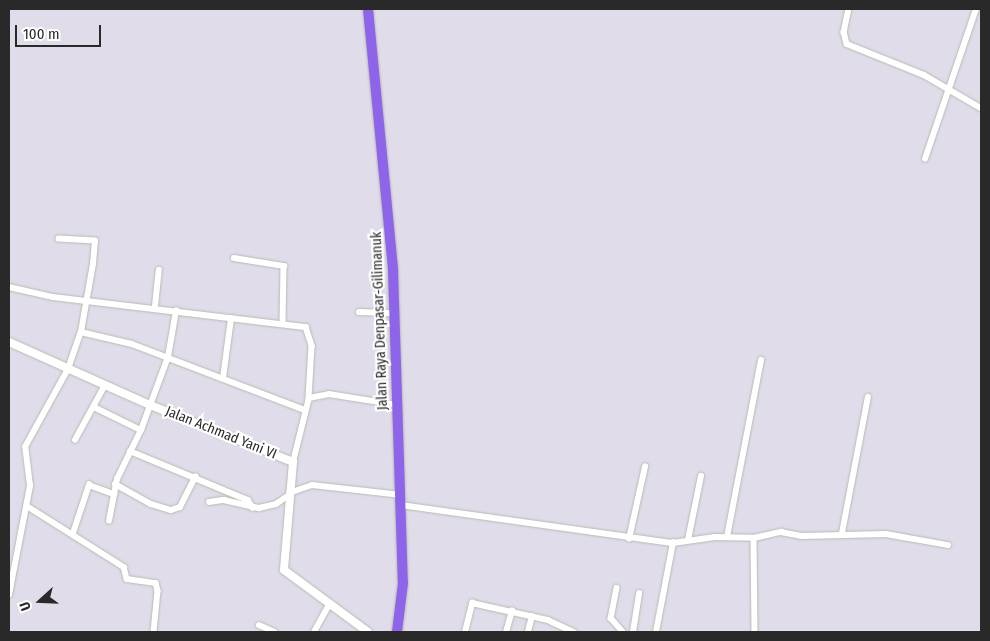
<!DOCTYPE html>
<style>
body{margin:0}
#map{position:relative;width:990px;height:641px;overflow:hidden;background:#e0dcea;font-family:"Fira Sans Condensed",sans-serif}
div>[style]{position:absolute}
.roads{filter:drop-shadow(0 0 1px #b6bcb0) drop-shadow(0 0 1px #b6bcb0)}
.minor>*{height:5.5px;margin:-2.75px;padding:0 2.75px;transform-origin:2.75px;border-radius:2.75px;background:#fff}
.tertiary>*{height:8px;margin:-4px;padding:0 4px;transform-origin:4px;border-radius:4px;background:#fff}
.trunk>*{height:10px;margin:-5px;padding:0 5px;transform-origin:5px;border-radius:5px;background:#8e64eb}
span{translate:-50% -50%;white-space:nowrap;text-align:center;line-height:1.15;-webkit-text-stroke:4.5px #fff;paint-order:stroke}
.street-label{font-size:14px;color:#292929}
.frame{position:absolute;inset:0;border:10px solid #292929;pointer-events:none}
.north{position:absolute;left:15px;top:576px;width:50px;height:50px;-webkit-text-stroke:4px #fff;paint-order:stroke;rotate:250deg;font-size:14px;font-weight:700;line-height:20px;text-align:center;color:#292929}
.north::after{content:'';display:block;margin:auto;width:18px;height:22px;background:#292929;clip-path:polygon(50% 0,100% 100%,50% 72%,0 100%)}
.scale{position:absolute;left:15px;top:25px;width:86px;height:22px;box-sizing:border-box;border:2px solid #292929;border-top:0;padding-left:6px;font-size:15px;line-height:18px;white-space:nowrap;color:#292929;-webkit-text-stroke:4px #fff;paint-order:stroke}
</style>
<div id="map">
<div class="roads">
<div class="minor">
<i style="left:849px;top:9px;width:24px;rotate:102deg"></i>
<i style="left:844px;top:32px;width:12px;rotate:76deg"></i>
<i style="left:847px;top:44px;width:83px;rotate:21.9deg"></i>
<i style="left:924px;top:75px;width:66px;rotate:30.1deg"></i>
<i style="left:925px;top:159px;width:158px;rotate:-71.2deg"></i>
<i style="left:234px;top:258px;width:51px;rotate:9.1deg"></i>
<i style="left:284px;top:266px;width:58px;rotate:91deg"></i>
<i style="left:9px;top:287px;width:45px;rotate:12.8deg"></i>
<i style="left:53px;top:297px;width:255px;rotate:6.8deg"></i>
<i style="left:306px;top:327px;width:20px;rotate:72deg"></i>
<i style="left:312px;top:346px;width:52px;rotate:93.3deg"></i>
<i style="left:155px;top:306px;width:36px;rotate:-84deg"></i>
<i style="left:359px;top:312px;width:35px;rotate:2deg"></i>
<i style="left:81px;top:332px;width:52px;rotate:13.2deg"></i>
<i style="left:132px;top:344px;width:185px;rotate:20.9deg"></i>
<i style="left:223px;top:378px;width:60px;rotate:-82.3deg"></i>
<i style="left:94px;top:407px;width:52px;rotate:26.1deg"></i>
<i style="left:75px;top:440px;width:63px;rotate:-61.4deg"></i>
<i style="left:130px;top:451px;width:128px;rotate:22.6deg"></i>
<i style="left:248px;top:500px;width:9px;rotate:58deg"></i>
<i style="left:293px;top:462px;width:66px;rotate:-76deg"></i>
<i style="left:309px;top:398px;width:20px;rotate:-11deg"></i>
<i style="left:329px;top:394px;width:70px;rotate:9.1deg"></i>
<i style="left:115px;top:484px;width:41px;rotate:29.1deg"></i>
<i style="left:151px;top:504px;width:21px;rotate:17deg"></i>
<i style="left:171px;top:510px;width:9px;rotate:-18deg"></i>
<i style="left:180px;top:507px;width:34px;rotate:-63deg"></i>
<i style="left:289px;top:493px;width:24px;rotate:-19deg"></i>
<i style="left:312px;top:485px;width:90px;rotate:6.4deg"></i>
<i style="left:209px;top:502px;width:15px;rotate:-8deg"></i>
<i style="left:224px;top:500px;width:36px;rotate:13deg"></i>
<i style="left:259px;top:508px;width:17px;rotate:-13deg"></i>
<i style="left:276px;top:504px;width:14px;rotate:-34deg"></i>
<i style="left:401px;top:505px;width:275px;rotate:8deg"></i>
<i style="left:673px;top:543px;width:42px;rotate:-8.1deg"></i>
<i style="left:715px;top:537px;width:39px;rotate:1deg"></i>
<i style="left:754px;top:538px;width:28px;rotate:-13deg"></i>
<i style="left:781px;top:532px;width:20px;rotate:11deg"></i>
<i style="left:801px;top:536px;width:85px;rotate:-1.3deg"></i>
<i style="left:886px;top:534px;width:63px;rotate:10.1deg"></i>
<i style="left:27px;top:506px;width:115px;rotate:32.2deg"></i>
<i style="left:124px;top:567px;width:12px;rotate:76deg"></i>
<i style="left:127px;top:579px;width:29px;rotate:8deg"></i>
<i style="left:156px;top:583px;width:8px;rotate:76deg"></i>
<i style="left:158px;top:591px;width:41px;rotate:95.6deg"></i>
<i style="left:109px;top:521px;width:43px;rotate:-79.2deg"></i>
<i style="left:117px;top:479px;width:55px;rotate:-63.9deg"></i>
<i style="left:141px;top:430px;width:78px;rotate:-69.7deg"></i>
<i style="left:168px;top:357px;width:47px;rotate:-80.1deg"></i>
<i style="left:73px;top:533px;width:51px;rotate:-71.6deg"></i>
<i style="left:89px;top:485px;width:27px;rotate:20deg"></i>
<i style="left:842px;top:533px;width:138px;rotate:-79.2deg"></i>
<i style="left:727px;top:537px;width:180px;rotate:-79.1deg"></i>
<i style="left:754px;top:538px;width:94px;rotate:89.4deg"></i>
<i style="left:629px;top:539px;width:74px;rotate:-77.5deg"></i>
<i style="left:688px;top:540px;width:65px;rotate:-78.5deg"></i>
<i style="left:617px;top:588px;width:31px;rotate:101deg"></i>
<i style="left:611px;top:618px;width:18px;rotate:49deg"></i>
<i style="left:9px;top:595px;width:111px;rotate:-79.1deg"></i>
<i style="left:30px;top:486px;width:39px;rotate:-97deg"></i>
<i style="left:25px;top:447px;width:89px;rotate:-61.1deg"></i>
<i style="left:68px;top:369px;width:39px;rotate:-71deg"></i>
<i style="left:81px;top:332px;width:69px;rotate:-80deg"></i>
<i style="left:93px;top:264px;width:23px;rotate:-85deg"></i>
<i style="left:95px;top:241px;width:36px;rotate:-177deg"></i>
<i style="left:259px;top:625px;width:17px;rotate:24deg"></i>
<i style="left:314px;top:632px;width:31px;rotate:-61deg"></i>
<i style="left:465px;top:632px;width:30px;rotate:-76deg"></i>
<i style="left:472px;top:603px;width:78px;rotate:12.6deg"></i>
<i style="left:548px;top:620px;width:29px;rotate:25deg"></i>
<i style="left:506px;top:632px;width:22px;rotate:-74deg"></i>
<i style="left:528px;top:632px;width:16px;rotate:-76deg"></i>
<i style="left:633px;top:632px;width:39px;rotate:-81deg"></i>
<i style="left:656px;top:632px;width:91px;rotate:-79.2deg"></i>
</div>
<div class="tertiary">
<i style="left:9px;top:342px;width:154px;rotate:24.1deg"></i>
<i style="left:150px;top:405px;width:154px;rotate:21.7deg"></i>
<i style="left:293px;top:462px;width:108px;rotate:94.8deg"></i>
<i style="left:284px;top:570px;width:104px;rotate:36.4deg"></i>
</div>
<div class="trunk">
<i style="left:368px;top:9px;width:262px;rotate:84.5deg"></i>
<i style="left:393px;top:270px;width:313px;rotate:88.2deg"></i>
<i style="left:403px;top:583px;width:49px;rotate:97deg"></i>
</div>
</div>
<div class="street-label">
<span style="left:380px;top:321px;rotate:-92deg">Jalan Raya Denpasar-Gilimanuk</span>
<span style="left:221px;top:433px;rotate:22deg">Jalan Achmad Yani VI</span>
</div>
<div class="frame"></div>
<div class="north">U</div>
<div class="scale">100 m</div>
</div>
